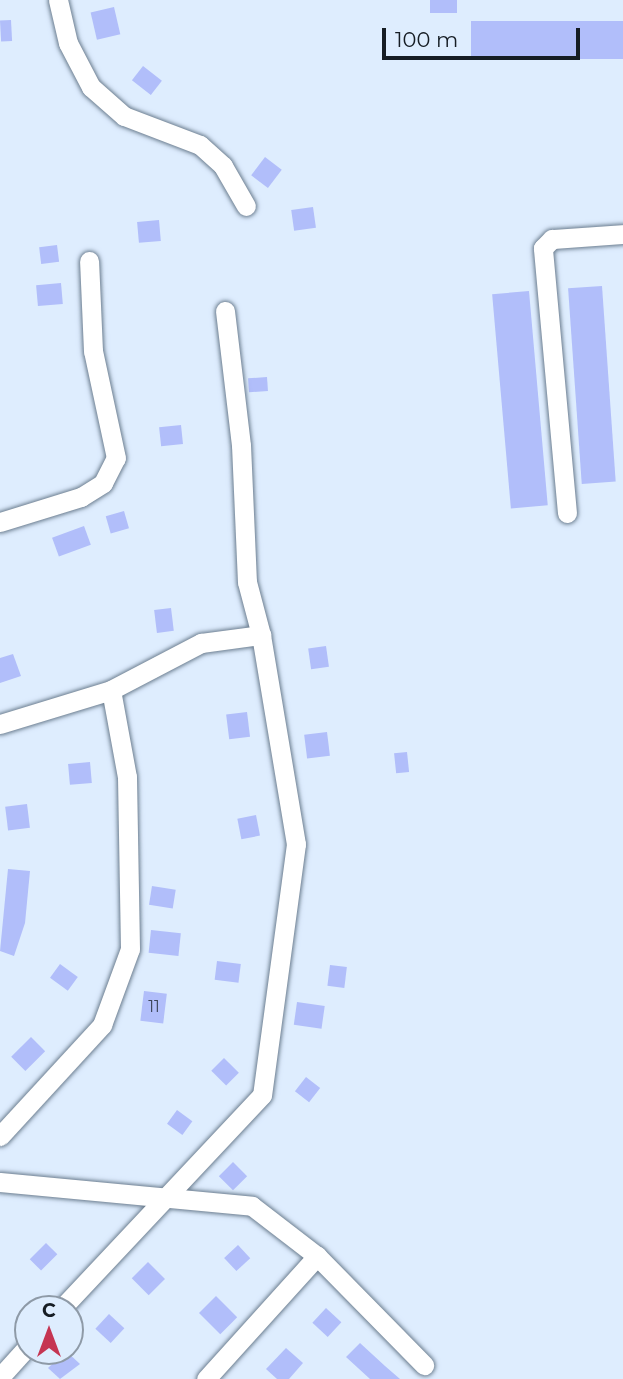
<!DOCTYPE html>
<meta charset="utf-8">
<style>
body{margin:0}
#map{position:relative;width:623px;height:1379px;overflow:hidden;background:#deedfe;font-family:Montserrat,sans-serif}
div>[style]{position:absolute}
.building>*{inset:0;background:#b1befa;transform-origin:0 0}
.roads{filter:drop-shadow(0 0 2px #6c7e90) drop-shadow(0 0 2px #6c7e90)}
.minor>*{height:19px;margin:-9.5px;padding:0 9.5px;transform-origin:9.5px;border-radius:9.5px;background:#fff}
span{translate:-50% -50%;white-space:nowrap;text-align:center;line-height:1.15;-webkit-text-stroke:5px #deedfe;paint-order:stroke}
.number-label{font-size:16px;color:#3d455a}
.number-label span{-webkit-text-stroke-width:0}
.north{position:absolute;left:14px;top:1295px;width:70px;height:70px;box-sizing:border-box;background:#deedfe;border:2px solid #8e9aa7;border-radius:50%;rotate:0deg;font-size:19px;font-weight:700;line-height:28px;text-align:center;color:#161d24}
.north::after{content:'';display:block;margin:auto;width:24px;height:32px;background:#c53552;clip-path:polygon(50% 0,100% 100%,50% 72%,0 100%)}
.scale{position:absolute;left:382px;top:28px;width:198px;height:32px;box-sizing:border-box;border:4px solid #161d24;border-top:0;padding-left:9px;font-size:21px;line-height:24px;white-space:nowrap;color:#161d24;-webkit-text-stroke:5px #deedfe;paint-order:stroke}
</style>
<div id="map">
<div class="building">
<i style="left:430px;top:0;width:27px;height:13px"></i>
<i style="left:114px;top:7px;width:28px;height:24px;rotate:77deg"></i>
<i style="left:11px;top:20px;width:21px;height:11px;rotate:87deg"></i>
<i style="left:623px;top:21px;width:38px;height:152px;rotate:90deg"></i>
<i style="left:143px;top:66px;width:24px;height:18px;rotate:38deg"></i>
<i style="left:265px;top:157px;width:21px;height:23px;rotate:37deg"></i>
<i style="left:313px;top:207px;width:21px;height:22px;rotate:82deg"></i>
<i style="left:159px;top:220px;width:21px;height:22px;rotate:85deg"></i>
<i style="left:57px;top:245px;width:17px;height:18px;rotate:83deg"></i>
<i style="left:61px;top:283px;width:21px;height:25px;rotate:85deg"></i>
<i style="left:602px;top:286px;width:196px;height:34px;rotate:86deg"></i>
<i style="left:529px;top:291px;width:215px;height:37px;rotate:85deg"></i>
<i style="left:267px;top:377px;width:14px;height:19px;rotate:86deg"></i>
<i style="left:181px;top:425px;width:19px;height:22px;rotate:84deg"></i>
<i style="left:124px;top:511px;width:18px;height:19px;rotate:74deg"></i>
<i style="left:84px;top:526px;width:20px;height:34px;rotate:70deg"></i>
<i style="left:171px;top:608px;width:23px;height:17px;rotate:83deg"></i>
<i style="left:326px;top:646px;width:21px;height:18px;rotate:82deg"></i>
<i style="clip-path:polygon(13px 654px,21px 676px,0 683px,0 658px)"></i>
<i style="left:247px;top:712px;width:25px;height:21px;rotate:83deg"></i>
<i style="left:327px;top:732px;width:24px;height:23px;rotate:83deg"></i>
<i style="left:407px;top:752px;width:20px;height:13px;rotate:84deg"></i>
<i style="left:90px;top:762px;width:21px;height:22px;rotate:85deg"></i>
<i style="left:27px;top:804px;width:24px;height:22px;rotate:83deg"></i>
<i style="left:256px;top:815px;width:21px;height:19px;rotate:79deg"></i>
<i style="clip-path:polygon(8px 869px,30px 871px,25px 923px,14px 956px,0 951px)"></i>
<i style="left:152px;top:886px;width:24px;height:19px;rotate:9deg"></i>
<i style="left:151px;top:930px;width:30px;height:23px;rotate:6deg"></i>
<i style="left:217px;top:961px;width:24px;height:19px;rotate:7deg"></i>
<i style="left:60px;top:964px;width:22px;height:17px;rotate:36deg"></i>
<i style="left:330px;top:965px;width:17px;height:21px;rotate:7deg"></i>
<i style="left:144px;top:991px;width:23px;height:30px;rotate:7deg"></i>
<i style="left:297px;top:1002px;width:28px;height:23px;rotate:8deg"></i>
<i style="left:31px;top:1037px;width:20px;height:28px;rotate:45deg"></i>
<i style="left:224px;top:1058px;width:21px;height:18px;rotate:45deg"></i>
<i style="left:306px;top:1077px;width:18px;height:18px;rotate:38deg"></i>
<i style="left:177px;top:1110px;width:19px;height:17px;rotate:36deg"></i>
<i style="left:233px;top:1162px;width:20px;height:20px;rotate:45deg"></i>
<i style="left:46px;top:1243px;width:16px;height:23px;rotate:45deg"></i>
<i style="left:238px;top:1245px;width:18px;height:19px;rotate:47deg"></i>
<i style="left:148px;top:1262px;width:24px;height:23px;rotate:45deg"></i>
<i style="left:216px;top:1296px;width:30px;height:24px;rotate:45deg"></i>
<i style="left:326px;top:1308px;width:21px;height:20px;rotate:43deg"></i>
<i style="left:109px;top:1314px;width:21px;height:20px;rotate:43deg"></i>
<i style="clip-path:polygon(360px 1343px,385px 1366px,400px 1379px,370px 1379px,346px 1357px)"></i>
<i style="clip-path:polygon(286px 1348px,303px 1363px,289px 1379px,277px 1379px,266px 1369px)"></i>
<i style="clip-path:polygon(66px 1351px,80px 1364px,60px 1379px,48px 1368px)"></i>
</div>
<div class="roads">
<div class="minor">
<i style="left:58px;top:0;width:44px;rotate:76.9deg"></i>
<i style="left:68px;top:43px;width:50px;rotate:62.4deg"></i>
<i style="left:91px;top:87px;width:44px;rotate:41.3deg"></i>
<i style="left:124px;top:116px;width:81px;rotate:20.9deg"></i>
<i style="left:200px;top:145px;width:31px;rotate:42deg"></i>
<i style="left:223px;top:166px;width:46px;rotate:60.1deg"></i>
<i style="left:225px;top:311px;width:135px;rotate:83.2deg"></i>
<i style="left:241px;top:445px;width:137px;rotate:87.5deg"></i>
<i style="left:247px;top:582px;width:55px;rotate:75.2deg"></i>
<i style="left:567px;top:513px;width:266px;rotate:-95.2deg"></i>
<i style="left:543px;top:248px;width:13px;rotate:-45deg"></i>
<i style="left:552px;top:239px;width:71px;rotate:-4deg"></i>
<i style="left:0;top:522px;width:85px;rotate:-17.2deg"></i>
<i style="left:81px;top:497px;width:26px;rotate:-32deg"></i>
<i style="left:103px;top:483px;width:28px;rotate:-63deg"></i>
<i style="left:116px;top:458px;width:109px;rotate:-102.1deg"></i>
<i style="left:93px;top:351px;width:90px;rotate:-92.5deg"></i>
<i style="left:0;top:724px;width:116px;rotate:-17deg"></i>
<i style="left:111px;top:690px;width:102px;rotate:-27.6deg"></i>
<i style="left:201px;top:643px;width:61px;rotate:-7.6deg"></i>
<i style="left:261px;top:635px;width:212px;rotate:80.5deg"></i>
<i style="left:296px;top:844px;width:253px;rotate:97.7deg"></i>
<i style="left:262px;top:1095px;width:294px;rotate:133.2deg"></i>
<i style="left:0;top:1136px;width:151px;rotate:-47.4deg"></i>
<i style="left:102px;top:1025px;width:81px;rotate:-69.8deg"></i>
<i style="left:130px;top:949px;width:172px;rotate:-91deg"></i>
<i style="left:127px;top:777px;width:88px;rotate:-100.4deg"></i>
<i style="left:0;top:1182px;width:253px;rotate:5.4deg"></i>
<i style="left:252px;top:1206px;width:82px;rotate:37.6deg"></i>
<i style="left:317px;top:1256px;width:153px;rotate:45.5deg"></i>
<i style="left:0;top:1377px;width:42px;rotate:-47.9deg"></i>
<i style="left:206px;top:1379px;width:166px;rotate:-47.9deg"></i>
</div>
</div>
<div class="number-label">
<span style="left:154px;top:1007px">11</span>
</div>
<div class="north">С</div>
<div class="scale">100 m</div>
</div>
